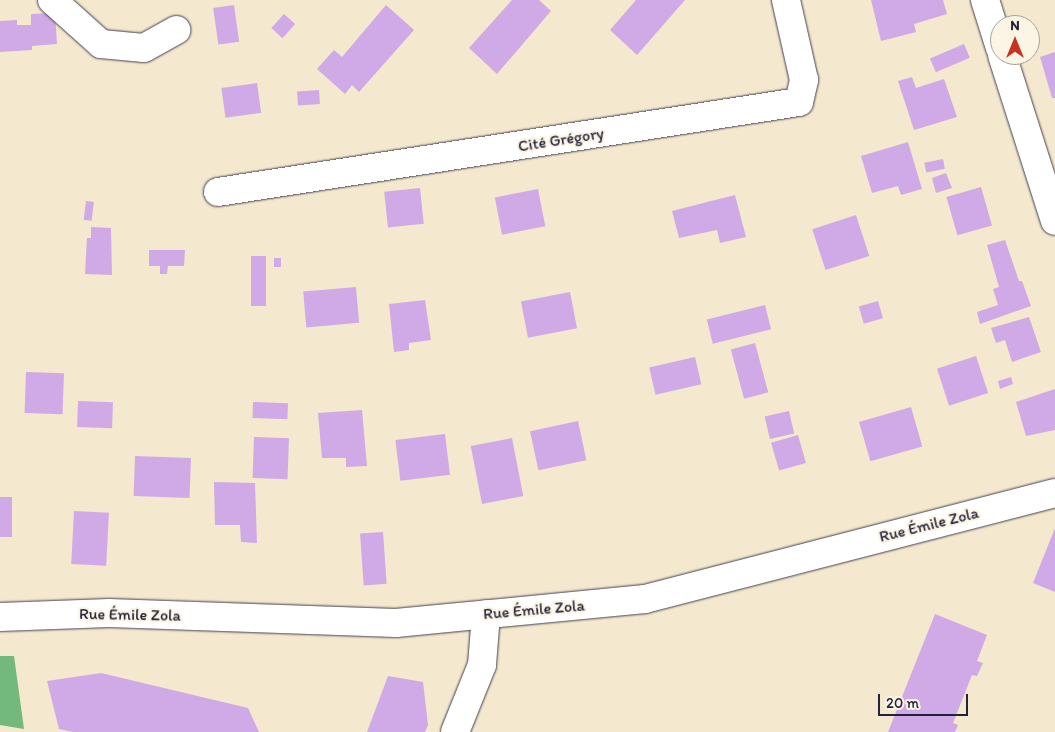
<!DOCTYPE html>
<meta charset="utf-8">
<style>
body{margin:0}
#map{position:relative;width:1055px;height:732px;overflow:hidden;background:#f4e8ce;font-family:Itim,sans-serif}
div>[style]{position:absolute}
.forest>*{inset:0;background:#73b87d}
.building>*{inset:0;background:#d0aae6;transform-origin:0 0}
.roads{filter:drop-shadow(0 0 1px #424051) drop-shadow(0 0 1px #424051)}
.street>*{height:28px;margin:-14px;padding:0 14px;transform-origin:14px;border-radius:14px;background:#fff}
span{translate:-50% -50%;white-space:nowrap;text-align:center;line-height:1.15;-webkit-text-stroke:4.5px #fcf5e5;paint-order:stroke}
.street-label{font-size:16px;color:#22223b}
.north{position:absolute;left:990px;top:15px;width:50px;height:50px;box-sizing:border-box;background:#fcf5e5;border:1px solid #a5a1a1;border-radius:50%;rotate:0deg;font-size:14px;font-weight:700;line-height:20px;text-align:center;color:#22223b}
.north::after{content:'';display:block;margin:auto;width:18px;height:22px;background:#c8321e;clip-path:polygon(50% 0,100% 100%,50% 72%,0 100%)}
.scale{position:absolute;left:878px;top:694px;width:90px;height:22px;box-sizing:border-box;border:2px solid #22223b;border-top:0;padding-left:6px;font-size:15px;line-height:18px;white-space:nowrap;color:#22223b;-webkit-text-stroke:4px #fcf5e5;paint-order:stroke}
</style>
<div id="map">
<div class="forest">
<i style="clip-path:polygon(0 656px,14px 656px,24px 729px,0 725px)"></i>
</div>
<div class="building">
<i style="clip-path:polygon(512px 0,539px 0,551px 11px,497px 74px,469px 48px)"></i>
<i style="clip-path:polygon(636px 0,685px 0,637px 55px,610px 30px)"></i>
<i style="clip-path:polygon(871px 0,943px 0,947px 14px,914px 24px,916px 32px,881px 41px)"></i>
<i style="left:234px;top:5px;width:37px;height:21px;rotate:82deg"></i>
<i style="clip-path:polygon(386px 5px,414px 30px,359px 92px,352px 85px,345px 94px,317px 69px,334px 50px,342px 57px)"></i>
<i style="clip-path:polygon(55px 13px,57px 44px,32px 46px,32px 50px,0 52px,0 21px,17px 20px,17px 25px,31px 25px,31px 14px)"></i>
<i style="left:284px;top:14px;width:15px;height:19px;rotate:42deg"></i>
<i style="left:964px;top:44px;width:15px;height:37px;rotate:67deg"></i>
<i style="clip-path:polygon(1055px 52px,1055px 98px,1052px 98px,1040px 57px)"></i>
<i style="clip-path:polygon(912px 77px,916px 88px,944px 79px,957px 117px,914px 130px,898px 81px)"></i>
<i style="left:257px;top:83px;width:30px;height:36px;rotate:82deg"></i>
<i style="left:319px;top:90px;width:14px;height:22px;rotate:86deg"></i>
<i style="clip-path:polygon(908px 142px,922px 189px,901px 195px,898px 186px,872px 193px,861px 156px)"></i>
<i style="left:943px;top:159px;width:10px;height:19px;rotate:79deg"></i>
<i style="clip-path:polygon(946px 173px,952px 188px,936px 193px,932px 178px)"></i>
<i style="left:981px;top:187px;width:40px;height:36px;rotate:74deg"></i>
<i style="left:420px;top:188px;width:36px;height:36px;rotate:84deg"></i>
<i style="left:538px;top:189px;width:38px;height:44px;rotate:79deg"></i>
<i style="clip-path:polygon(735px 195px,746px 237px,720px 243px,717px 230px,679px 238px,672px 211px)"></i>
<i style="left:86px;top:201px;width:8px;height:19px;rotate:7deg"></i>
<i style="left:856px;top:215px;width:43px;height:46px;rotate:72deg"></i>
<i style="clip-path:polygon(91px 227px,111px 228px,112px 275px,85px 274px,87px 238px,91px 238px)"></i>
<i style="clip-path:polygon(1005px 240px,1019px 281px,1022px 281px,1031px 306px,980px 324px,977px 312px,998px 305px,993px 289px,999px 287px,987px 245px)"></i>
<i style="clip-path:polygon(149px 250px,185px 250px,184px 266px,168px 266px,167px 274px,160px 274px,160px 266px,149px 266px)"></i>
<i style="left:251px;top:256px;width:15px;height:50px"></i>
<i style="left:274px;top:258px;width:7px;height:9px"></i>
<i style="left:356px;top:287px;width:36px;height:53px;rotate:85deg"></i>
<i style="left:570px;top:292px;width:37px;height:50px;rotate:79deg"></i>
<i style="clip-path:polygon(425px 300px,431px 340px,409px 343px,409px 350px,394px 352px,389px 304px)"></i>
<i style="left:878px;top:301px;width:18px;height:20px;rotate:74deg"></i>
<i style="left:765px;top:305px;width:25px;height:60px;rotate:76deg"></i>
<i style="clip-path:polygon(1029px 317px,1041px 352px,1012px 362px,1005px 340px,996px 343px,991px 328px)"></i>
<i style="left:755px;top:343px;width:51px;height:25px;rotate:75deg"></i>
<i style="left:976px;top:356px;width:39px;height:41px;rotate:72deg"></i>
<i style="left:695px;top:357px;width:28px;height:47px;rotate:77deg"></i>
<i style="left:26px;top:372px;width:38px;height:41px;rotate:2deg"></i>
<i style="clip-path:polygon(1011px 377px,1013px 384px,1000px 389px,998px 381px)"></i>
<i style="clip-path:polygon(1055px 389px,1055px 430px,1026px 436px,1016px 402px)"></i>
<i style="left:78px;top:401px;width:35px;height:26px;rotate:2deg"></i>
<i style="left:253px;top:402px;width:35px;height:16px;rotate:2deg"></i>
<i style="left:911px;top:407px;width:41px;height:54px;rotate:74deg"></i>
<i style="clip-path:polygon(362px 410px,367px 466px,346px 467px,346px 458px,322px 458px,318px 413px)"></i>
<i style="left:789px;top:411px;width:23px;height:25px;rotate:77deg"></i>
<i style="left:578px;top:421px;width:40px;height:49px;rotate:78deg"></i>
<i style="left:445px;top:434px;width:41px;height:50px;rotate:83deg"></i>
<i style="left:798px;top:435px;width:29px;height:28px;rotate:74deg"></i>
<i style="left:254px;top:437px;width:35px;height:41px;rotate:2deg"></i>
<i style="left:512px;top:438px;width:59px;height:42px;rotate:79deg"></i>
<i style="left:135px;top:456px;width:56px;height:40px;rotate:2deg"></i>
<i style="clip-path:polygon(214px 482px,255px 483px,257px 543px,241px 542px,240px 525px,215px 525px)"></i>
<i style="left:0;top:497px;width:12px;height:40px"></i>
<i style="left:74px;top:511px;width:35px;height:53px;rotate:3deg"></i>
<i style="clip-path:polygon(1055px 528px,1055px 592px,1033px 583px)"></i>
<i style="left:383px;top:532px;width:52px;height:23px;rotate:86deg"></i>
<i style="clip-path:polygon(935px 614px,987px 635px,977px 661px,983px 663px,977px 676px,972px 675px,953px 723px,958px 725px,955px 732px,888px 732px)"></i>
<i style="clip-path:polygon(101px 673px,248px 708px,259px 732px,73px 732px,59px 729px,47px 681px)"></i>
<i style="clip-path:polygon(388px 676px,423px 682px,428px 725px,425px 732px,367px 732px)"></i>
</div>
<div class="roads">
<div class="street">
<i style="left:52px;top:0;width:66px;rotate:41.9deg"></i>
<i style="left:101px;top:44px;width:43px;rotate:5.3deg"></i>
<i style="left:144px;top:48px;width:37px;rotate:-29deg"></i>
<i style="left:985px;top:0;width:50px;rotate:72.6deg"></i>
<i style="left:1002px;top:55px;width:174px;rotate:72.3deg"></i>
<i style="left:218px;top:192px;width:588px;rotate:-8.81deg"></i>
<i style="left:799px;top:102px;width:23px;rotate:-77deg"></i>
<i style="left:804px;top:80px;width:82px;rotate:-102.7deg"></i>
<i style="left:0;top:617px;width:109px;rotate:-2.1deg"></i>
<i style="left:109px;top:613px;width:287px;rotate:2deg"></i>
<i style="left:396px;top:623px;width:250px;rotate:-5.5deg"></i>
<i style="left:645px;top:599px;width:423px;rotate:-14.5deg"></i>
<i style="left:455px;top:732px;width:72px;rotate:-68.1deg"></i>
<i style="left:482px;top:665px;width:51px;rotate:-85.5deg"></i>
</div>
</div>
<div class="street-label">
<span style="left:561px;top:140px;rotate:-9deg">Cité Grégory</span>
<span style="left:929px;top:525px;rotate:-14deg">Rue Émile Zola</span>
<span style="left:534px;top:610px;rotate:-5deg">Rue Émile Zola</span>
<span style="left:130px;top:615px;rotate:1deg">Rue Émile Zola</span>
</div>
<div class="north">N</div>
<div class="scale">20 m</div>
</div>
